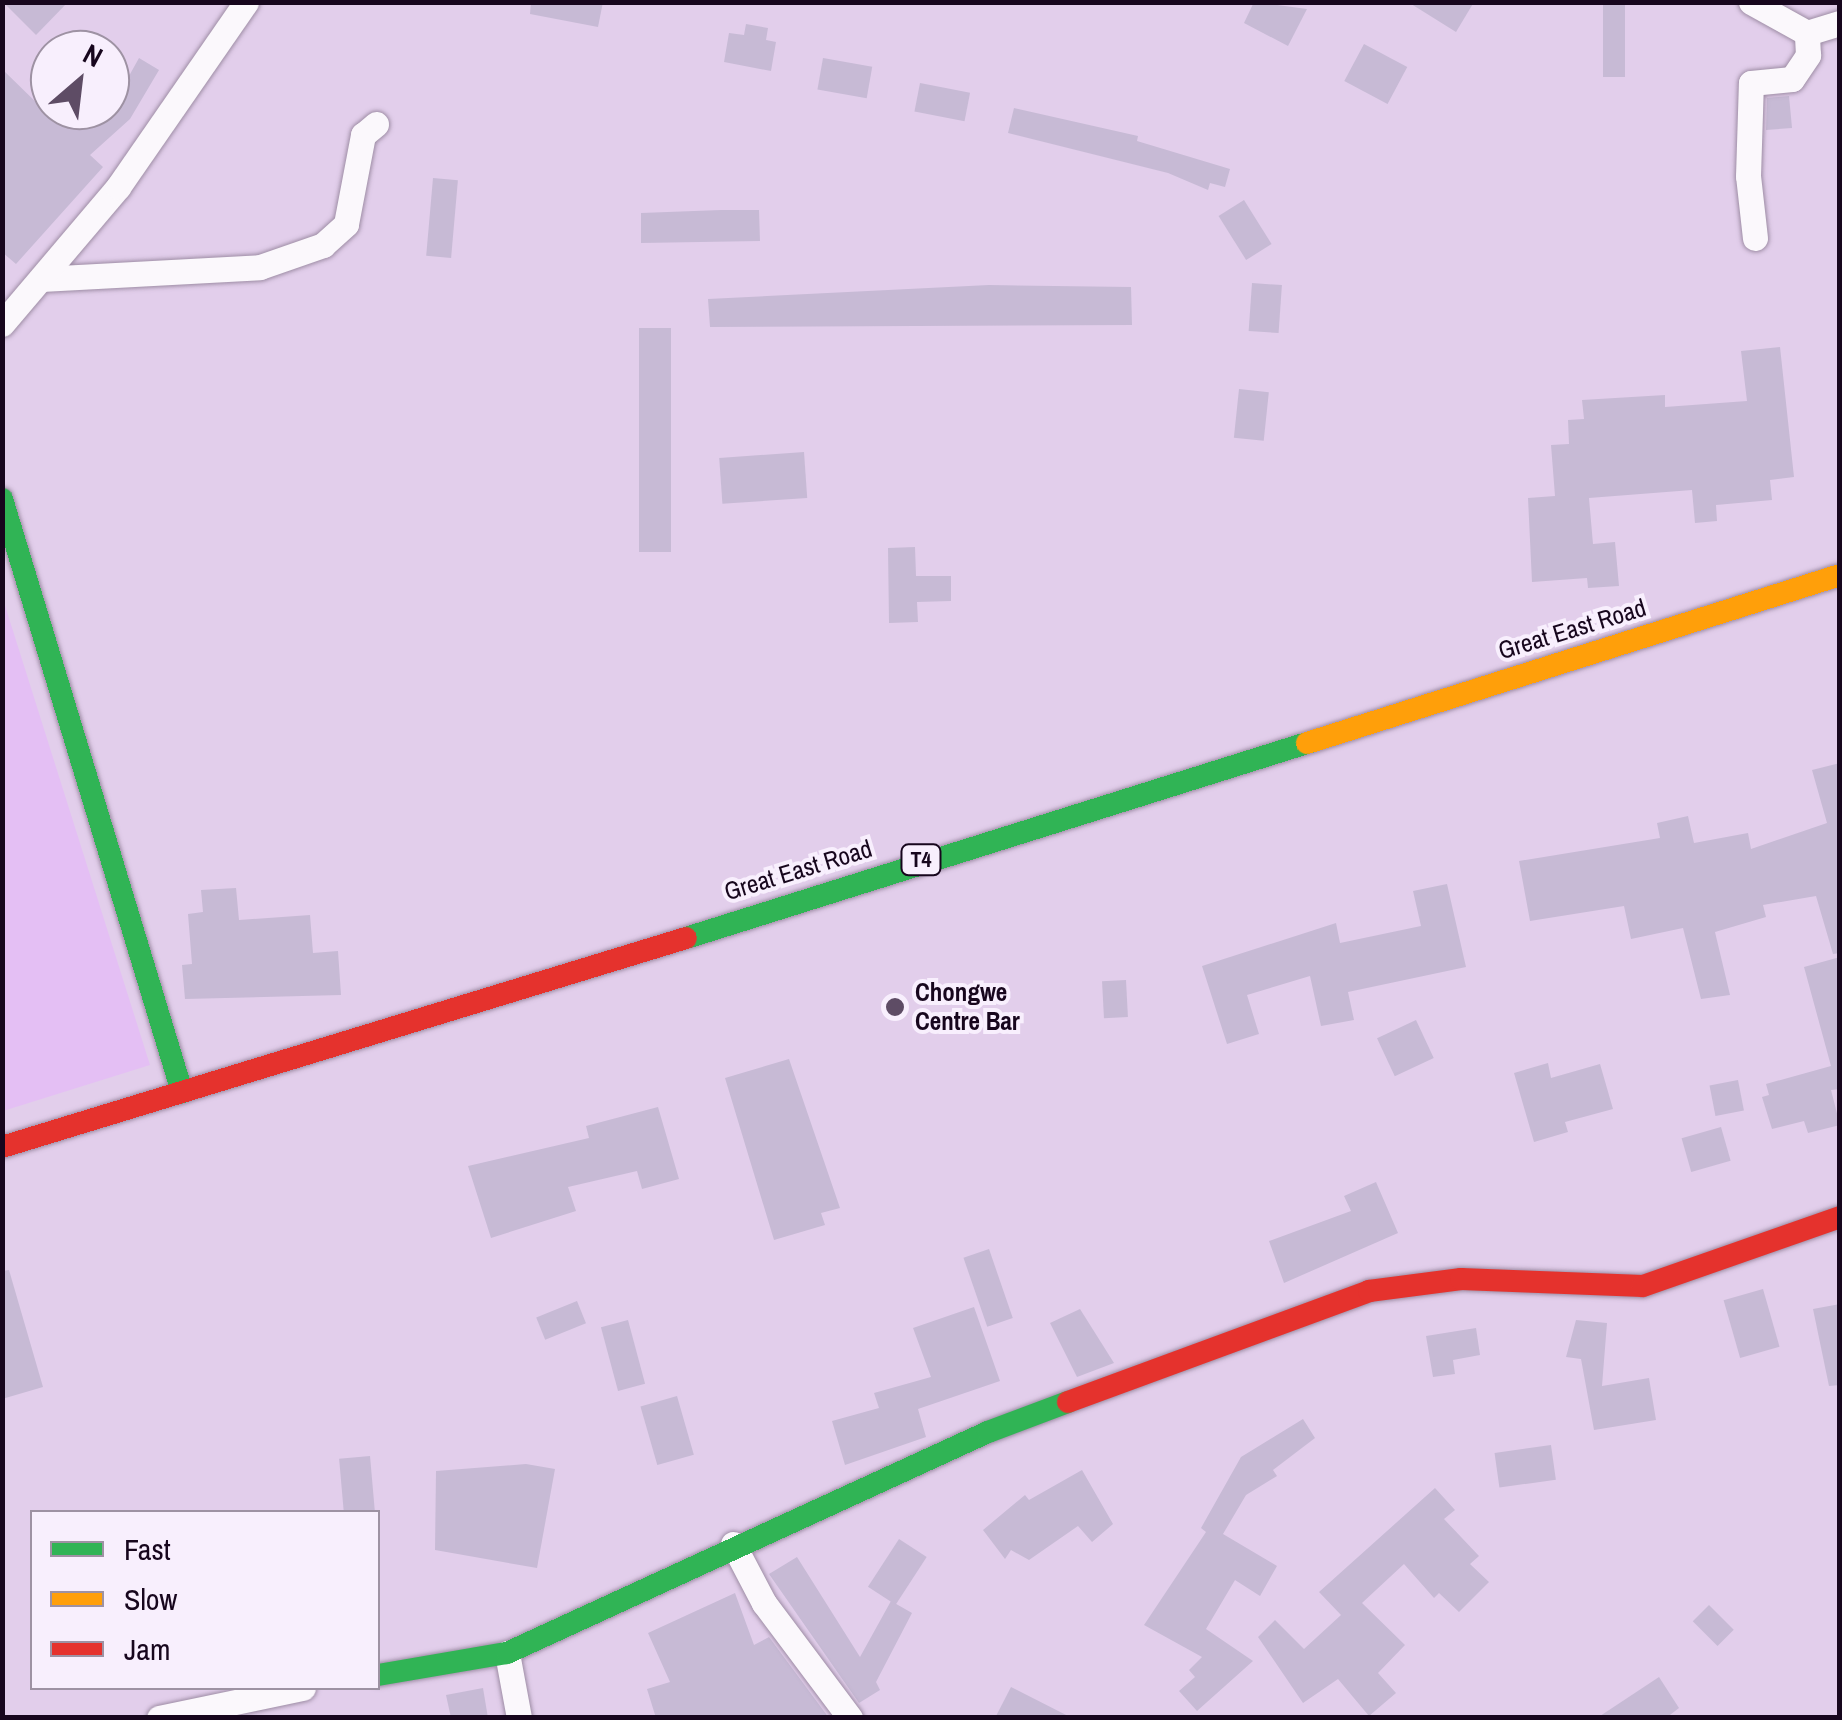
<!DOCTYPE html>
<style>
body{margin:0}
#map{position:relative;width:1842px;height:1720px;overflow:hidden;background:#e2ceeb;font-family:"Archivo Narrow",sans-serif}
div>[style]{position:absolute}
.built>*{inset:0;background:#e4bff4}
.building>*{inset:0;background:#c7bad5;transform-origin:0 0}
.roads{filter:drop-shadow(0 0 2px #9e8da5) drop-shadow(0 0 2px #9e8da5)}
.street>*{height:25px;margin:-12.5px;padding:0 12.5px;transform-origin:12.5px;border-radius:12.5px;background:#fbf8fc}
.fast>*{height:22px;margin:-11px;padding:0 11px;transform-origin:11px;border-radius:11px;background:#30b455}
.slow>*{height:22px;margin:-11px;padding:0 11px;transform-origin:11px;border-radius:11px;background:#ff9f0a}
.jam>*{height:22px;margin:-11px;padding:0 11px;transform-origin:11px;border-radius:11px;background:#e5322d}
.dots>*{width:28px;height:28px;translate:-50% -50%;box-sizing:border-box;border:5px solid #f8effd;border-radius:50%}
span{translate:-50% -50%;white-space:nowrap;text-align:center;line-height:1.15;-webkit-text-stroke:8px #f8effd;paint-order:stroke}
.shield-label span{padding:2px 8px;background:#f8effd;border:2px solid;border-radius:8px;-webkit-text-stroke-width:0}
.shield-label{font-size:22px;color:#17061d;font-weight:700}
.street-label{font-size:25px;color:#17061d}
.poi-label{font-size:25px;color:#17061d;font-weight:700}
.left{translate:0 -50%;text-align:left}
.frame{position:absolute;inset:0;border:5px solid #17061d;pointer-events:none}
.legend{position:absolute;left:30px;top:1510px;width:350px;height:180px;box-sizing:border-box;background:#f8effd;border:2px solid #9e92a3;margin:0;padding:12px 18px;list-style:none;font-size:30px;color:#17061d}
.legend li{display:flex;align-items:center;gap:20px;height:50px}
.legend b{width:50px;border:2px solid #9e92a3}
.north{position:absolute;left:30px;top:30px;width:100px;height:100px;box-sizing:border-box;background:#f8effd;border:2px solid #9e92a3;border-radius:50%;rotate:28deg;font-size:28px;font-weight:700;line-height:40px;text-align:center;color:#17061d}
.north::after{content:'';display:block;margin:auto;width:35px;height:45px;background:#5e4c65;clip-path:polygon(50% 0,100% 100%,50% 72%,0 100%)}
</style>
<div id="map">
<div class="built">
<i style="clip-path:polygon(2px 596px,150px 1065px,3px 1111px,2px 1111px)"></i>
</div>
<div class="building">
<i style="clip-path:polygon(3px 2px,68px 2px,36px 35px)"></i>
<i style="clip-path:polygon(531px 2px,603px 2px,598px 27px,530px 14px)"></i>
<i style="clip-path:polygon(1254px 2px,1307px 9px,1288px 46px,1244px 23px)"></i>
<i style="clip-path:polygon(1408px 2px,1474px 2px,1456px 32px)"></i>
<i style="left:1603px;top:2px;width:22px;height:75px"></i>
<i style="clip-path:polygon(746px 24px,768px 28px,766px 40px,776px 42px,771px 71px,724px 62px,729px 33px,744px 35px)"></i>
<i style="left:1364px;top:44px;width:49px;height:42px;rotate:28deg"></i>
<i style="clip-path:polygon(139px 58px,159px 70px,130px 119px,90px 155px,103px 167px,16px 264px,2px 252px,2px 69px,44px 110px,110px 110px)"></i>
<i style="left:823px;top:58px;width:50px;height:32px;rotate:10deg"></i>
<i style="left:920px;top:83px;width:51px;height:29px;rotate:11deg"></i>
<i style="clip-path:polygon(1789px 96px,1792px 128px,1766px 130px,1767px 98px)"></i>
<i style="clip-path:polygon(1014px 108px,1138px 136px,1137px 141px,1230px 169px,1225px 187px,1210px 183px,1208px 190px,1168px 173px,1008px 133px)"></i>
<i style="left:433px;top:178px;width:25px;height:78px;rotate:5deg"></i>
<i style="left:1244px;top:200px;width:52px;height:30px;rotate:58deg"></i>
<i style="clip-path:polygon(721px 210px,759px 210px,760px 241px,641px 243px,641px 213px)"></i>
<i style="left:1252px;top:283px;width:30px;height:48px;rotate:4deg"></i>
<i style="clip-path:polygon(989px 285px,1131px 287px,1132px 325px,710px 327px,708px 299px)"></i>
<i style="left:639px;top:328px;width:32px;height:224px"></i>
<i style="clip-path:polygon(1780px 347px,1794px 477px,1770px 480px,1772px 500px,1716px 505px,1717px 521px,1695px 523px,1692px 490px,1589px 498px,1593px 544px,1615px 542px,1619px 586px,1588px 588px,1587px 578px,1532px 582px,1528px 498px,1555px 496px,1551px 445px,1569px 444px,1568px 420px,1584px 419px,1582px 400px,1665px 395px,1665px 407px,1747px 401px,1741px 351px)"></i>
<i style="left:1239px;top:389px;width:30px;height:49px;rotate:6deg"></i>
<i style="left:804px;top:452px;width:46px;height:85px;rotate:86deg"></i>
<i style="clip-path:polygon(915px 547px,916px 576px,951px 576px,951px 601px,917px 602px,918px 622px,889px 623px,888px 548px)"></i>
<i style="clip-path:polygon(1840px 763px,1840px 953px,1833px 954px,1816px 896px,1763px 905px,1766px 917px,1715px 932px,1730px 995px,1701px 999px,1683px 928px,1631px 939px,1624px 906px,1530px 921px,1519px 861px,1660px 838px,1657px 823px,1688px 816px,1694px 843px,1748px 833px,1751px 849px,1827px 823px,1812px 770px)"></i>
<i style="clip-path:polygon(1447px 884px,1466px 967px,1348px 992px,1354px 1020px,1321px 1026px,1310px 976px,1247px 995px,1259px 1034px,1227px 1044px,1202px 966px,1336px 923px,1340px 943px,1421px 926px,1413px 891px)"></i>
<i style="clip-path:polygon(236px 888px,239px 920px,310px 915px,313px 953px,338px 951px,341px 995px,185px 999px,182px 965px,192px 964px,188px 914px,203px 912px,201px 890px)"></i>
<i style="clip-path:polygon(1840px 957px,1840px 1089px,1831px 1090px,1840px 1125px,1808px 1133px,1804px 1121px,1772px 1129px,1762px 1097px,1769px 1095px,1766px 1084px,1831px 1066px,1804px 967px)"></i>
<i style="left:1126px;top:980px;width:37px;height:24px;rotate:87deg"></i>
<i style="left:1416px;top:1020px;width:42px;height:43px;rotate:65deg"></i>
<i style="clip-path:polygon(789px 1059px,840px 1208px,821px 1213px,825px 1225px,774px 1240px,725px 1078px)"></i>
<i style="clip-path:polygon(1548px 1063px,1551px 1078px,1600px 1064px,1613px 1109px,1565px 1122px,1568px 1132px,1534px 1142px,1514px 1073px)"></i>
<i style="left:1738px;top:1080px;width:31px;height:29px;rotate:79deg"></i>
<i style="clip-path:polygon(658px 1107px,679px 1179px,642px 1189px,637px 1171px,568px 1187px,576px 1211px,491px 1238px,468px 1166px,589px 1138px,586px 1126px)"></i>
<i style="left:1721px;top:1127px;width:35px;height:41px;rotate:74deg"></i>
<i style="clip-path:polygon(1376px 1182px,1398px 1233px,1284px 1283px,1269px 1241px,1351px 1211px,1344px 1196px)"></i>
<i style="left:989px;top:1249px;width:73px;height:27px;rotate:71deg"></i>
<i style="clip-path:polygon(9px 1270px,43px 1387px,2px 1399px,2px 1271px)"></i>
<i style="left:1763px;top:1289px;width:60px;height:41px;rotate:74deg"></i>
<i style="left:577px;top:1301px;width:24px;height:44px;rotate:68deg"></i>
<i style="clip-path:polygon(1840px 1304px,1840px 1385px,1829px 1386px,1813px 1309px)"></i>
<i style="clip-path:polygon(974px 1307px,1000px 1381px,918px 1409px,926px 1437px,845px 1465px,832px 1421px,879px 1408px,874px 1393px,931px 1377px,913px 1328px)"></i>
<i style="clip-path:polygon(1080px 1309px,1114px 1363px,1077px 1377px,1050px 1323px)"></i>
<i style="left:628px;top:1320px;width:66px;height:28px;rotate:75deg"></i>
<i style="clip-path:polygon(1576px 1320px,1607px 1323px,1602px 1386px,1649px 1378px,1656px 1420px,1594px 1430px,1581px 1359px,1566px 1357px)"></i>
<i style="clip-path:polygon(1476px 1328px,1480px 1355px,1453px 1360px,1455px 1374px,1433px 1377px,1426px 1336px)"></i>
<i style="left:677px;top:1396px;width:61px;height:38px;rotate:74deg"></i>
<i style="clip-path:polygon(1303px 1419px,1315px 1438px,1273px 1470px,1277px 1476px,1246px 1495px,1223px 1534px,1277px 1566px,1260px 1596px,1235px 1580px,1206px 1629px,1253px 1661px,1197px 1711px,1179px 1691px,1195px 1677px,1189px 1670px,1202px 1657px,1144px 1625px,1206px 1532px,1201px 1528px,1241px 1457px)"></i>
<i style="left:1551px;top:1445px;width:35px;height:57px;rotate:82deg"></i>
<i style="left:370px;top:1456px;width:56px;height:31px;rotate:85deg"></i>
<i style="clip-path:polygon(526px 1464px,555px 1469px,537px 1568px,435px 1550px,436px 1471px)"></i>
<i style="clip-path:polygon(1082px 1470px,1113px 1524px,1092px 1542px,1078px 1526px,1029px 1560px,1011px 1550px,1005px 1559px,983px 1530px,1025px 1495px,1029px 1500px)"></i>
<i style="clip-path:polygon(1435px 1488px,1455px 1510px,1444px 1519px,1479px 1556px,1470px 1564px,1489px 1582px,1459px 1612px,1439px 1593px,1434px 1598px,1404px 1564px,1362px 1603px,1405px 1645px,1378px 1673px,1396px 1693px,1369px 1716px,1338px 1679px,1303px 1703px,1258px 1637px,1275px 1620px,1304px 1649px,1341px 1615px,1319px 1592px)"></i>
<i style="left:899px;top:1539px;width:33px;height:57px;rotate:33deg"></i>
<i style="clip-path:polygon(797px 1557px,860px 1657px,891px 1601px,912px 1613px,876px 1682px,880px 1690px,859px 1703px,769px 1574px)"></i>
<i style="clip-path:polygon(735px 1593px,754px 1645px,769px 1637px,829px 1718px,656px 1718px,647px 1689px,670px 1682px,648px 1633px)"></i>
<i style="left:1709px;top:1605px;width:35px;height:23px;rotate:45deg"></i>
<i style="clip-path:polygon(1659px 1677px,1679px 1708px,1666px 1718px,1597px 1718px)"></i>
<i style="clip-path:polygon(1011px 1687px,1072px 1718px,995px 1718px)"></i>
<i style="clip-path:polygon(483px 1688px,488px 1718px,451px 1718px,446px 1695px)"></i>
</div>
<div class="roads">
<div class="street">
<i style="left:1751px;top:2px;width:64px;rotate:29deg"></i>
<i style="left:1807px;top:33px;width:34px;rotate:-17deg"></i>
<i style="left:1755px;top:238px;width:62px;rotate:-96.4deg"></i>
<i style="left:1748px;top:176px;width:93px;rotate:-88.2deg"></i>
<i style="left:1751px;top:83px;width:41px;rotate:-5.6deg"></i>
<i style="left:1792px;top:79px;width:29px;rotate:-56deg"></i>
<i style="left:1808px;top:55px;width:22px;rotate:-93deg"></i>
<i style="left:41px;top:279px;width:219px;rotate:-3.1deg"></i>
<i style="left:260px;top:267px;width:67px;rotate:-19.2deg"></i>
<i style="left:323px;top:245px;width:31px;rotate:-42deg"></i>
<i style="left:346px;top:224px;width:91px;rotate:-79.2deg"></i>
<i style="left:363px;top:135px;width:17px;rotate:-40deg"></i>
<i style="left:2px;top:324px;width:180px;rotate:-49.7deg"></i>
<i style="left:118px;top:187px;width:225px;rotate:-55.3deg"></i>
<i style="left:733px;top:1544px;width:67px;rotate:62.3deg"></i>
<i style="left:764px;top:1603px;width:144px;rotate:53.2deg"></i>
<i style="left:507px;top:1653px;width:66px;rotate:79.5deg"></i>
<i style="left:159px;top:1718px;width:147px;rotate:-11.8deg"></i>
</div>
<div class="fast">
<i style="left:2px;top:499px;width:620px;rotate:73.11deg"></i>
<i style="left:686px;top:938px;width:651px;rotate:-17.43deg"></i>
<i style="left:378px;top:1675px;width:131px;rotate:-9.7deg"></i>
<i style="left:507px;top:1653px;width:529px;rotate:-24.68deg"></i>
<i style="left:988px;top:1432px;width:85px;rotate:-20.6deg"></i>
</div>
<div class="slow">
<i style="left:1307px;top:743px;width:559px;rotate:-17.49deg"></i>
</div>
<div class="jam">
<i style="left:2px;top:1147px;width:715px;rotate:-16.99deg"></i>
<i style="left:1068px;top:1402px;width:321px;rotate:-20.2deg"></i>
<i style="left:1369px;top:1291px;width:93px;rotate:-7.4deg"></i>
<i style="left:1461px;top:1279px;width:182px;rotate:2.2deg"></i>
<i style="left:1643px;top:1286px;width:209px;rotate:-19.3deg"></i>
</div>
</div>
<div class="dots">
<i style="left:895px;top:1007px;background:#5e4c65"></i>
</div>
<div class="shield-label">
<span style="left:921px;top:860px">T4</span>
</div>
<div class="street-label">
<span style="left:1572px;top:629px;rotate:-17deg">Great East Road</span>
<span style="left:798px;top:870px;rotate:-17deg">Great East Road</span>
</div>
<div class="poi-label">
<span class="left" style="left:915px;top:1007px">Chongwe<br>Centre Bar</span>
</div>
<div class="frame"></div>
<ul class="legend">
<li><b style="height:12px;background:#30b455"></b>Fast</li>
<li><b style="height:12px;background:#ff9f0a"></b>Slow</li>
<li><b style="height:12px;background:#e5322d"></b>Jam</li>
</ul>
<div class="north">N</div>
</div>
